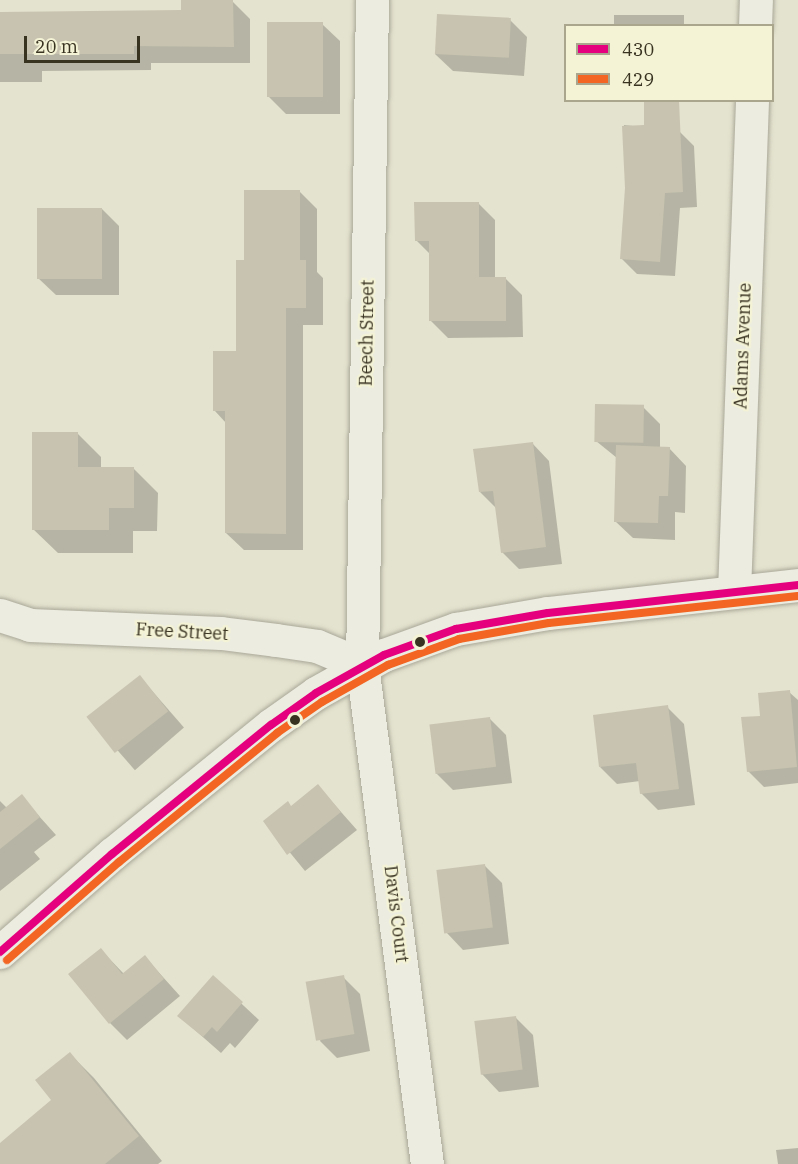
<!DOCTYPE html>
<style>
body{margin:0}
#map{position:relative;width:798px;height:1164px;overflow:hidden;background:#e4e3cf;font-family:"IBM Plex Serif",serif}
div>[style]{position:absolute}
.shadow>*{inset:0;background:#0003;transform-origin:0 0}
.building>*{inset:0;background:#c8c3b0;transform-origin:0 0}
.roads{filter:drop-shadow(0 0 2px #a9a798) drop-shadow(0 0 2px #a9a798)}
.minor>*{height:33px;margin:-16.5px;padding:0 16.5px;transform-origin:16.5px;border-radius:16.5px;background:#ecece0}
.bus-1>*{height:8px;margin:-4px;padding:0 4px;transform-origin:4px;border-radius:4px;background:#e5007d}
.bus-2>*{height:8px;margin:-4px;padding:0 4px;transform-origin:4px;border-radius:4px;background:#f26522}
.dots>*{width:16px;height:16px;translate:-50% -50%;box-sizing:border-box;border:3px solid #f4f3d6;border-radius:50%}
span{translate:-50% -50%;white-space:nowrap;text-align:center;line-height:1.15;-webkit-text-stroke:4.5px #f4f3d6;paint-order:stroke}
.street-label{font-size:18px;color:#383220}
.legend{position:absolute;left:564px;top:24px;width:210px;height:78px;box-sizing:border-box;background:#f4f3d6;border:2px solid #a9a68d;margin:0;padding:8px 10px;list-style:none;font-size:18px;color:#383220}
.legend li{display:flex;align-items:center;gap:12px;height:30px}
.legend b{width:30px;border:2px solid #a9a68d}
.scale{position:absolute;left:24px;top:36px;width:116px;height:27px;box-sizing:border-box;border:3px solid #383220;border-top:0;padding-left:8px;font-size:18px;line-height:21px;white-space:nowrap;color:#383220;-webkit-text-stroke:4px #f4f3d6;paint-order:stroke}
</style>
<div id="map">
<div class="shadow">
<i style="clip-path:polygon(233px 2px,250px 19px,250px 63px,151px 63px,151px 70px,42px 71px,42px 82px,0 82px,0 13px,182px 12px)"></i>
<i style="left:614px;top:15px;width:70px;height:11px"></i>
<i style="clip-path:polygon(510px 20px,527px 37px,524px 76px,453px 71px,435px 54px)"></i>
<i style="clip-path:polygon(322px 24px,340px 41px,340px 114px,286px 114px,269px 97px)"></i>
<i style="clip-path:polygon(624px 125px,679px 131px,694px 146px,697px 207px,680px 208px,675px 276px,637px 274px,622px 259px,627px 188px)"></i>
<i style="clip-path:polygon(300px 192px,317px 209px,317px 272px,323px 278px,323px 325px,303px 325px,303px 550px,244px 550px,226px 533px,226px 423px,215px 411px,238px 353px,245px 261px)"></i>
<i style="clip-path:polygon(478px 203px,495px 220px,495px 278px,505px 278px,522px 295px,523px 337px,448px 338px,431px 321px,430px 254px,416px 240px)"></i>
<i style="clip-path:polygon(102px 209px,119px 226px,119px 295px,56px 295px,38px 278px)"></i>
<i style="clip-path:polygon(643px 407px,660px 424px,660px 448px,669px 448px,686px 466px,685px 513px,675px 512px,675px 540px,633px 538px,615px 521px,617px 458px,596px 441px)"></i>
<i style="clip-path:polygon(77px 433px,101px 457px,101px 469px,134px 469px,158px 493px,157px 531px,133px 531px,133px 553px,58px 553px,33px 529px)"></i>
<i style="clip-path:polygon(532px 443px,549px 461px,562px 564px,519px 569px,502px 552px,497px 509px,480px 492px)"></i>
<i style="left:140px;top:677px;width:67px;height:65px;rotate:49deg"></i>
<i style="clip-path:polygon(789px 692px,798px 700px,798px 783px,764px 787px,748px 771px,761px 717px)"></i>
<i style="clip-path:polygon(667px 707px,684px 724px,695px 805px,658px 810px,641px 793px,640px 781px,617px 784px,600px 767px)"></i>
<i style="clip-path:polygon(489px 718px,506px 735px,512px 783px,453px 790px,436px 773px)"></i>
<i style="clip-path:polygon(318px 786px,357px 830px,305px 871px,265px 822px,292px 807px)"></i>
<i style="clip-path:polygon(21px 796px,56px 835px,34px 852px,40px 859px,0 891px,0 801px,7px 808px)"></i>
<i style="clip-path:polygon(485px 866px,502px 883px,509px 944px,463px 950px,446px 932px)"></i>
<i style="clip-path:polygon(101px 950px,124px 974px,145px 957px,180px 996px,127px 1040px,110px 1023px)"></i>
<i style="clip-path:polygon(213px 977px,259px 1020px,235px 1048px,230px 1043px,221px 1053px,179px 1016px)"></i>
<i style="clip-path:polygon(343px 977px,360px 994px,370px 1051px,337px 1058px,320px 1041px)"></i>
<i style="clip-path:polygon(516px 1018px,533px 1035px,539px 1087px,499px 1092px,482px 1074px)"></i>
<i style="clip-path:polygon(70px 1054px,94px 1078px,162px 1161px,158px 1164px,0 1164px,0 1145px,53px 1101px)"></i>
<i style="clip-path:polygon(798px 1148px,798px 1164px,778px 1164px,776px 1150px)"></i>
</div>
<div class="building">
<i style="clip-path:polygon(181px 0,233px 0,234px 47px,134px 46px,134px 54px,0 54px,0 12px,181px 10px)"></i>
<i style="left:437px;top:14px;width:74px;height:40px;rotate:3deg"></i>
<i style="left:267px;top:22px;width:56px;height:75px"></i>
<i style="clip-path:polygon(644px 100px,679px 100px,683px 192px,665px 193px,660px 262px,620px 259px,625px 188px,622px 126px,644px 125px)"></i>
<i style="clip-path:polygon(244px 190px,300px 190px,300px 260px,306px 260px,306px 308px,286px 308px,286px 534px,225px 533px,225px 411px,213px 411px,213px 351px,236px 351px,236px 260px,244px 260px)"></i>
<i style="clip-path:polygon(414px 202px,479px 202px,479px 277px,506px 277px,506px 321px,429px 321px,429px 241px,415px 241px)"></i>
<i style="left:37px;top:208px;width:65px;height:71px"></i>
<i style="left:595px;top:404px;width:49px;height:38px;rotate:1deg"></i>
<i style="clip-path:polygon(32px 432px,78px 432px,78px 467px,134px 467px,134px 508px,109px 508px,109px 530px,32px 530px)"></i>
<i style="clip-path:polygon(533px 442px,546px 547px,501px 553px,493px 491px,479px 492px,473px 449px)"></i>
<i style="clip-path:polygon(616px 445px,670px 447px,668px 496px,659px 496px,658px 523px,614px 522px)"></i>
<i style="left:140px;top:675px;width:46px;height:68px;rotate:52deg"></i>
<i style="clip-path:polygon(790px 690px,797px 767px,747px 772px,741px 717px,760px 716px,758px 693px)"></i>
<i style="clip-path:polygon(668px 705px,679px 789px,640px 794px,636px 763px,599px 767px,593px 715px)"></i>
<i style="left:490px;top:717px;width:50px;height:61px;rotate:83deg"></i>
<i style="clip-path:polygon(318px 784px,341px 812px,287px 855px,263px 821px,288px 801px,291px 806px)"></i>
<i style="clip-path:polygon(22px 794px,40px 817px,0 849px,0 812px)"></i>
<i style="left:485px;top:864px;width:64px;height:49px;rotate:83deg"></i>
<i style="clip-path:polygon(101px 948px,122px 974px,145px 955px,164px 979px,109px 1024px,68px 974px)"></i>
<i style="clip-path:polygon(213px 975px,243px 1002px,217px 1032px,212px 1027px,203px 1037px,177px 1016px)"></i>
<i style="left:344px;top:975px;width:60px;height:39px;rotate:80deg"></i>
<i style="left:516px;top:1016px;width:54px;height:42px;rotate:83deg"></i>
<i style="clip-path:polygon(70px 1052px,139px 1136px,105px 1164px,0 1164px,0 1143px,51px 1100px,35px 1080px)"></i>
</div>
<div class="roads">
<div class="minor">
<i style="left:372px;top:0;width:665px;rotate:90.86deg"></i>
<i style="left:362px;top:665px;width:503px;rotate:82.58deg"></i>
<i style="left:755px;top:26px;width:26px;rotate:-88deg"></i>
<i style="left:734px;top:592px;width:492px;rotate:-87.9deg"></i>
<i style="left:0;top:615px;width:32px;rotate:18deg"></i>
<i style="left:30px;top:625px;width:191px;rotate:2.4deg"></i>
<i style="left:221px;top:633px;width:55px;rotate:7.3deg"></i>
<i style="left:276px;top:640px;width:41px;rotate:8.3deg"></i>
<i style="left:317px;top:646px;width:49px;rotate:22.9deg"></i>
<i style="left:0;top:952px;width:149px;rotate:-41.2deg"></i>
<i style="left:112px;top:854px;width:205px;rotate:-39.1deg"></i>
<i style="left:271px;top:725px;width:55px;rotate:-35.4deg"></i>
<i style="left:316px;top:693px;width:78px;rotate:-29.2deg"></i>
<i style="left:384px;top:655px;width:77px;rotate:-19.9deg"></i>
<i style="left:456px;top:629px;width:93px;rotate:-9.9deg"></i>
<i style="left:548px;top:613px;width:252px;rotate:-6.4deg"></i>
</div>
</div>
<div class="bus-1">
<i style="left:0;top:952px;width:149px;rotate:-41.2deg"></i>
<i style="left:112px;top:854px;width:205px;rotate:-39.1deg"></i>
<i style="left:271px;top:725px;width:55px;rotate:-35.4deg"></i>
<i style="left:316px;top:693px;width:78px;rotate:-29.2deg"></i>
<i style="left:384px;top:655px;width:77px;rotate:-19.9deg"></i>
<i style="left:456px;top:629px;width:93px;rotate:-9.9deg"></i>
<i style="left:548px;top:613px;width:252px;rotate:-6.4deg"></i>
</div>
<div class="bus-2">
<i style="left:7px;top:960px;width:149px;rotate:-41.2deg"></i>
<i style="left:119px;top:862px;width:204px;rotate:-39.2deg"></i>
<i style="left:277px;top:733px;width:55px;rotate:-34.6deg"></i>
<i style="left:322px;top:702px;width:76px;rotate:-29.3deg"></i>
<i style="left:388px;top:665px;width:76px;rotate:-20.1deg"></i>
<i style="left:459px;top:639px;width:91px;rotate:-10.1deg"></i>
<i style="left:549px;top:623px;width:250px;rotate:-6.2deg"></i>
</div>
<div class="dots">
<i style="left:420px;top:642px;background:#383220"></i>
<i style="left:295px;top:720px;background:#383220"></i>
</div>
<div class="street-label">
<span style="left:367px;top:333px;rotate:-89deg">Beech Street</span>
<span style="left:743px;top:346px;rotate:-88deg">Adams Avenue</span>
<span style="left:182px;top:632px;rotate:3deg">Free Street</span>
<span style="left:396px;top:914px;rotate:83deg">Davis Court</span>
</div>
<ul class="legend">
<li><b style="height:8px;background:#e5007d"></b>430</li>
<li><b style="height:8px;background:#f26522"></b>429</li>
</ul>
<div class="scale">20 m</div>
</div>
